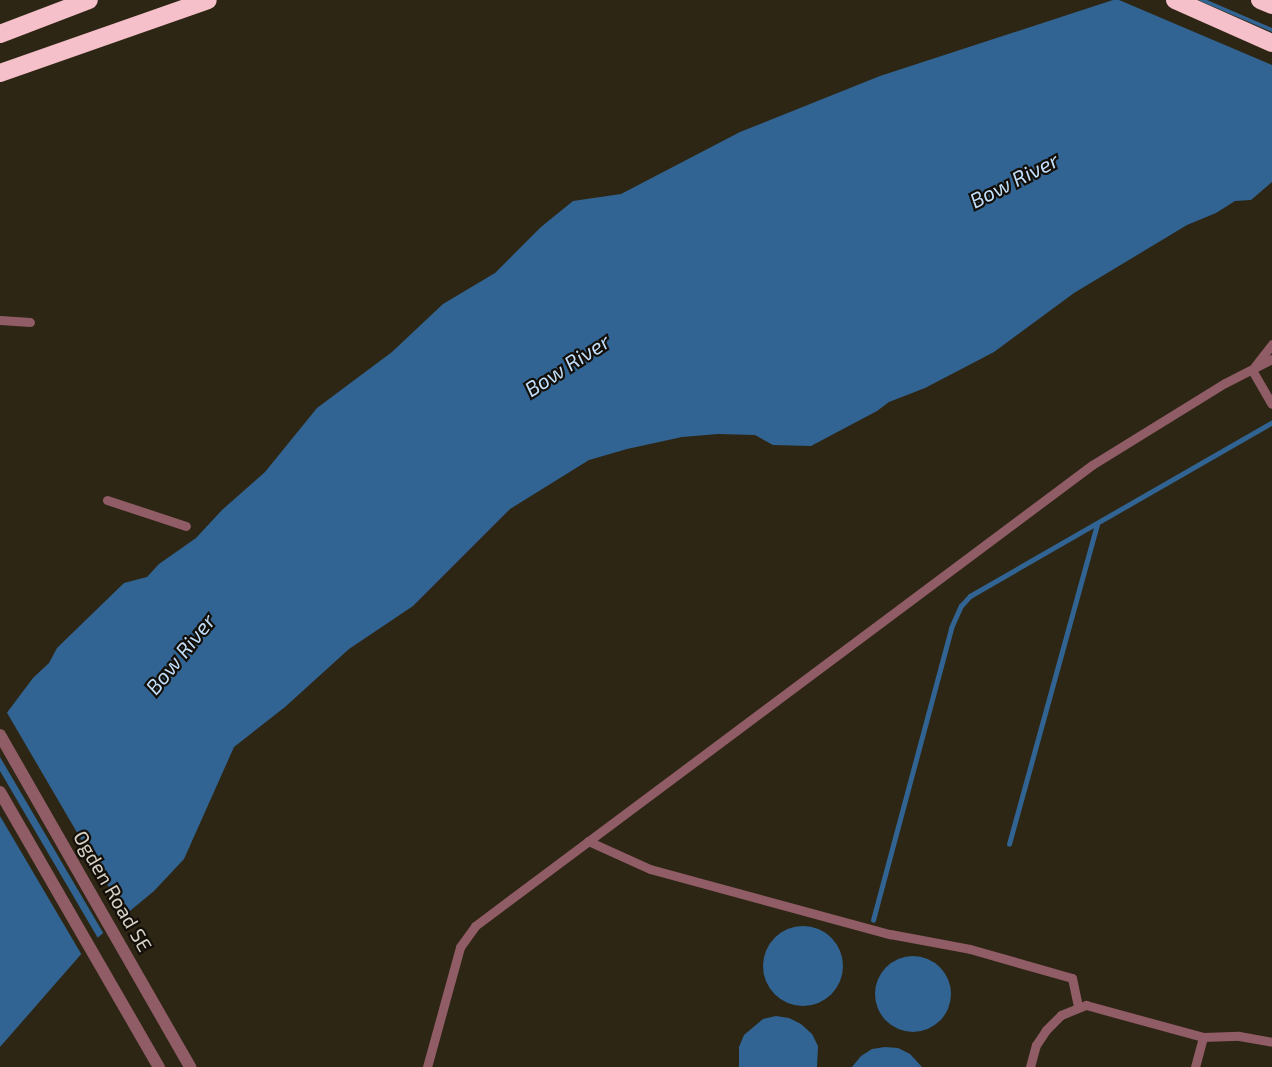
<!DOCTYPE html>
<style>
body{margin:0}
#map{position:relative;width:1272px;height:1067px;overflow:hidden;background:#2e2615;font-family:"Exo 2",sans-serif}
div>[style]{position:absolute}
.water>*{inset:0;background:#316493}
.round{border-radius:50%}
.pier>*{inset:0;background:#2e2615}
.stream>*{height:4.5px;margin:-2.25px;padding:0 2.25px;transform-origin:2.25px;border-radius:2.25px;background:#316493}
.service>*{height:9px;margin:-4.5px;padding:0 4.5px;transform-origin:4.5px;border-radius:4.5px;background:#905c66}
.tertiary>*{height:12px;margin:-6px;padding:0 6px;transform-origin:6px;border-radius:6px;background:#905c66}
.motorway>*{height:18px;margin:-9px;padding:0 9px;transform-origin:9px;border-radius:9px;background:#f5c0c9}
span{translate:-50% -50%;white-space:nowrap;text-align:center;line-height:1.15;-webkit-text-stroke:4.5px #130f08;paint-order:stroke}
.street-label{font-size:20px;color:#d6d1c6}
.water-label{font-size:21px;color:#c1defa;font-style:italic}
</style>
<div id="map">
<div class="water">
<i style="clip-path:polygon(1113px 0,1272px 0,1272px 182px,1251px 200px,1235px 201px,1216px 213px,1187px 225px,1074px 293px,994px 352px,925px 388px,889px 402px,877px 411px,811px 446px,773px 445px,755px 435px,718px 434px,682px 437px,627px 449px,589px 460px,510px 509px,413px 606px,349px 649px,285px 707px,234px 747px,184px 859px,154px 891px,90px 944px,0 1047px,0 722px,33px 678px,49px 663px,57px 648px,124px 583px,147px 577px,159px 564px,196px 538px,222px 510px,265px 472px,317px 408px,392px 352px,443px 304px,495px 273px,541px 227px,573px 201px,621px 194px,740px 132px,880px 76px)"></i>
<i class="round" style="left:763px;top:926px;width:80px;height:80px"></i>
<i class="round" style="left:875px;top:956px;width:76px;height:76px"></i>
<i style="clip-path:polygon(776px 1016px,789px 1018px,801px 1024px,812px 1034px,818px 1046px,817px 1067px,739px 1067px,739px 1047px,744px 1035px,763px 1019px)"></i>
<i style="clip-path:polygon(885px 1047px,898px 1048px,910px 1054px,922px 1067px,852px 1067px,861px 1056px,872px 1049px)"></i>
</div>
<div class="pier">
<i style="clip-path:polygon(1119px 0,1198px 0,1272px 32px,1272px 65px)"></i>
<i style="clip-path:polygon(1207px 0,1272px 0,1272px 28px)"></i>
<i style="clip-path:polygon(6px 711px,127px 918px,105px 936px,0 757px,0 718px)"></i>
<i style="clip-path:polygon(0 771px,99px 940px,83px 957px,0 816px)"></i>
</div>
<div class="stream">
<i style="left:1009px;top:844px;width:331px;rotate:-74.6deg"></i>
<i style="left:873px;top:920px;width:302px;rotate:-75deg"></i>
<i style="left:951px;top:628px;width:24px;rotate:-66deg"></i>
<i style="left:961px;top:606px;width:13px;rotate:-48deg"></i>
<i style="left:970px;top:596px;width:349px;rotate:-29.9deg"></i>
</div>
<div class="service">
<i style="left:0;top:320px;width:30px;rotate:4deg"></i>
<i style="left:1255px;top:366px;width:28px;rotate:-52deg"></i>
<i style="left:1252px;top:370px;width:39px;rotate:60deg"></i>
<i style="left:107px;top:500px;width:83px;rotate:18.2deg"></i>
<i style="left:588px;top:841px;width:68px;rotate:24.3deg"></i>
<i style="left:650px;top:869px;width:249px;rotate:15.2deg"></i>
<i style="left:890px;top:934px;width:81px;rotate:10.6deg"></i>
<i style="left:970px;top:949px;width:106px;rotate:15.9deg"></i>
<i style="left:1072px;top:978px;width:30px;rotate:78deg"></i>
<i style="left:427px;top:1067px;width:124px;rotate:-74.6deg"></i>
<i style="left:460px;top:947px;width:26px;rotate:-54deg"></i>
<i style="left:475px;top:926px;width:770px;rotate:-36.77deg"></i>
<i style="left:1092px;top:465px;width:156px;rotate:-31.7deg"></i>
<i style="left:1225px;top:383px;width:53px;rotate:-27.1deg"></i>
<i style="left:1030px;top:1067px;width:23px;rotate:-75deg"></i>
<i style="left:1036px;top:1045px;width:18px;rotate:-56deg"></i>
<i style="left:1046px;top:1030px;width:21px;rotate:-45deg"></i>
<i style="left:1061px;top:1015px;width:27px;rotate:-22deg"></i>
<i style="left:1086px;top:1005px;width:121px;rotate:15.3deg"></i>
<i style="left:1203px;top:1037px;width:36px;rotate:-2deg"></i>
<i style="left:1239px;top:1036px;width:34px;rotate:10deg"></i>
<i style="left:1195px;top:1067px;width:31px;rotate:-75deg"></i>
</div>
<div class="tertiary">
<i style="left:0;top:735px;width:383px;rotate:60.2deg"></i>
<i style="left:0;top:792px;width:318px;rotate:60deg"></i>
</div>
<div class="motorway">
<i style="left:1175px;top:0;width:106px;rotate:23.9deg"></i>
<i style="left:1260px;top:0;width:13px;rotate:23deg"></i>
<i style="left:0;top:34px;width:95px;rotate:-20.9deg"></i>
<i style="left:0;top:73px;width:220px;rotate:-19.3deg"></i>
</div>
<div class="street-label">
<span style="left:113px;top:891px;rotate:60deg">Ogden Road SE</span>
</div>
<div class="water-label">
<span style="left:1014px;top:180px;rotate:-27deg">Bow River</span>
<span style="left:567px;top:365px;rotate:-33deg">Bow River</span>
<span style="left:180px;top:654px;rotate:-51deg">Bow River</span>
</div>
</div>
